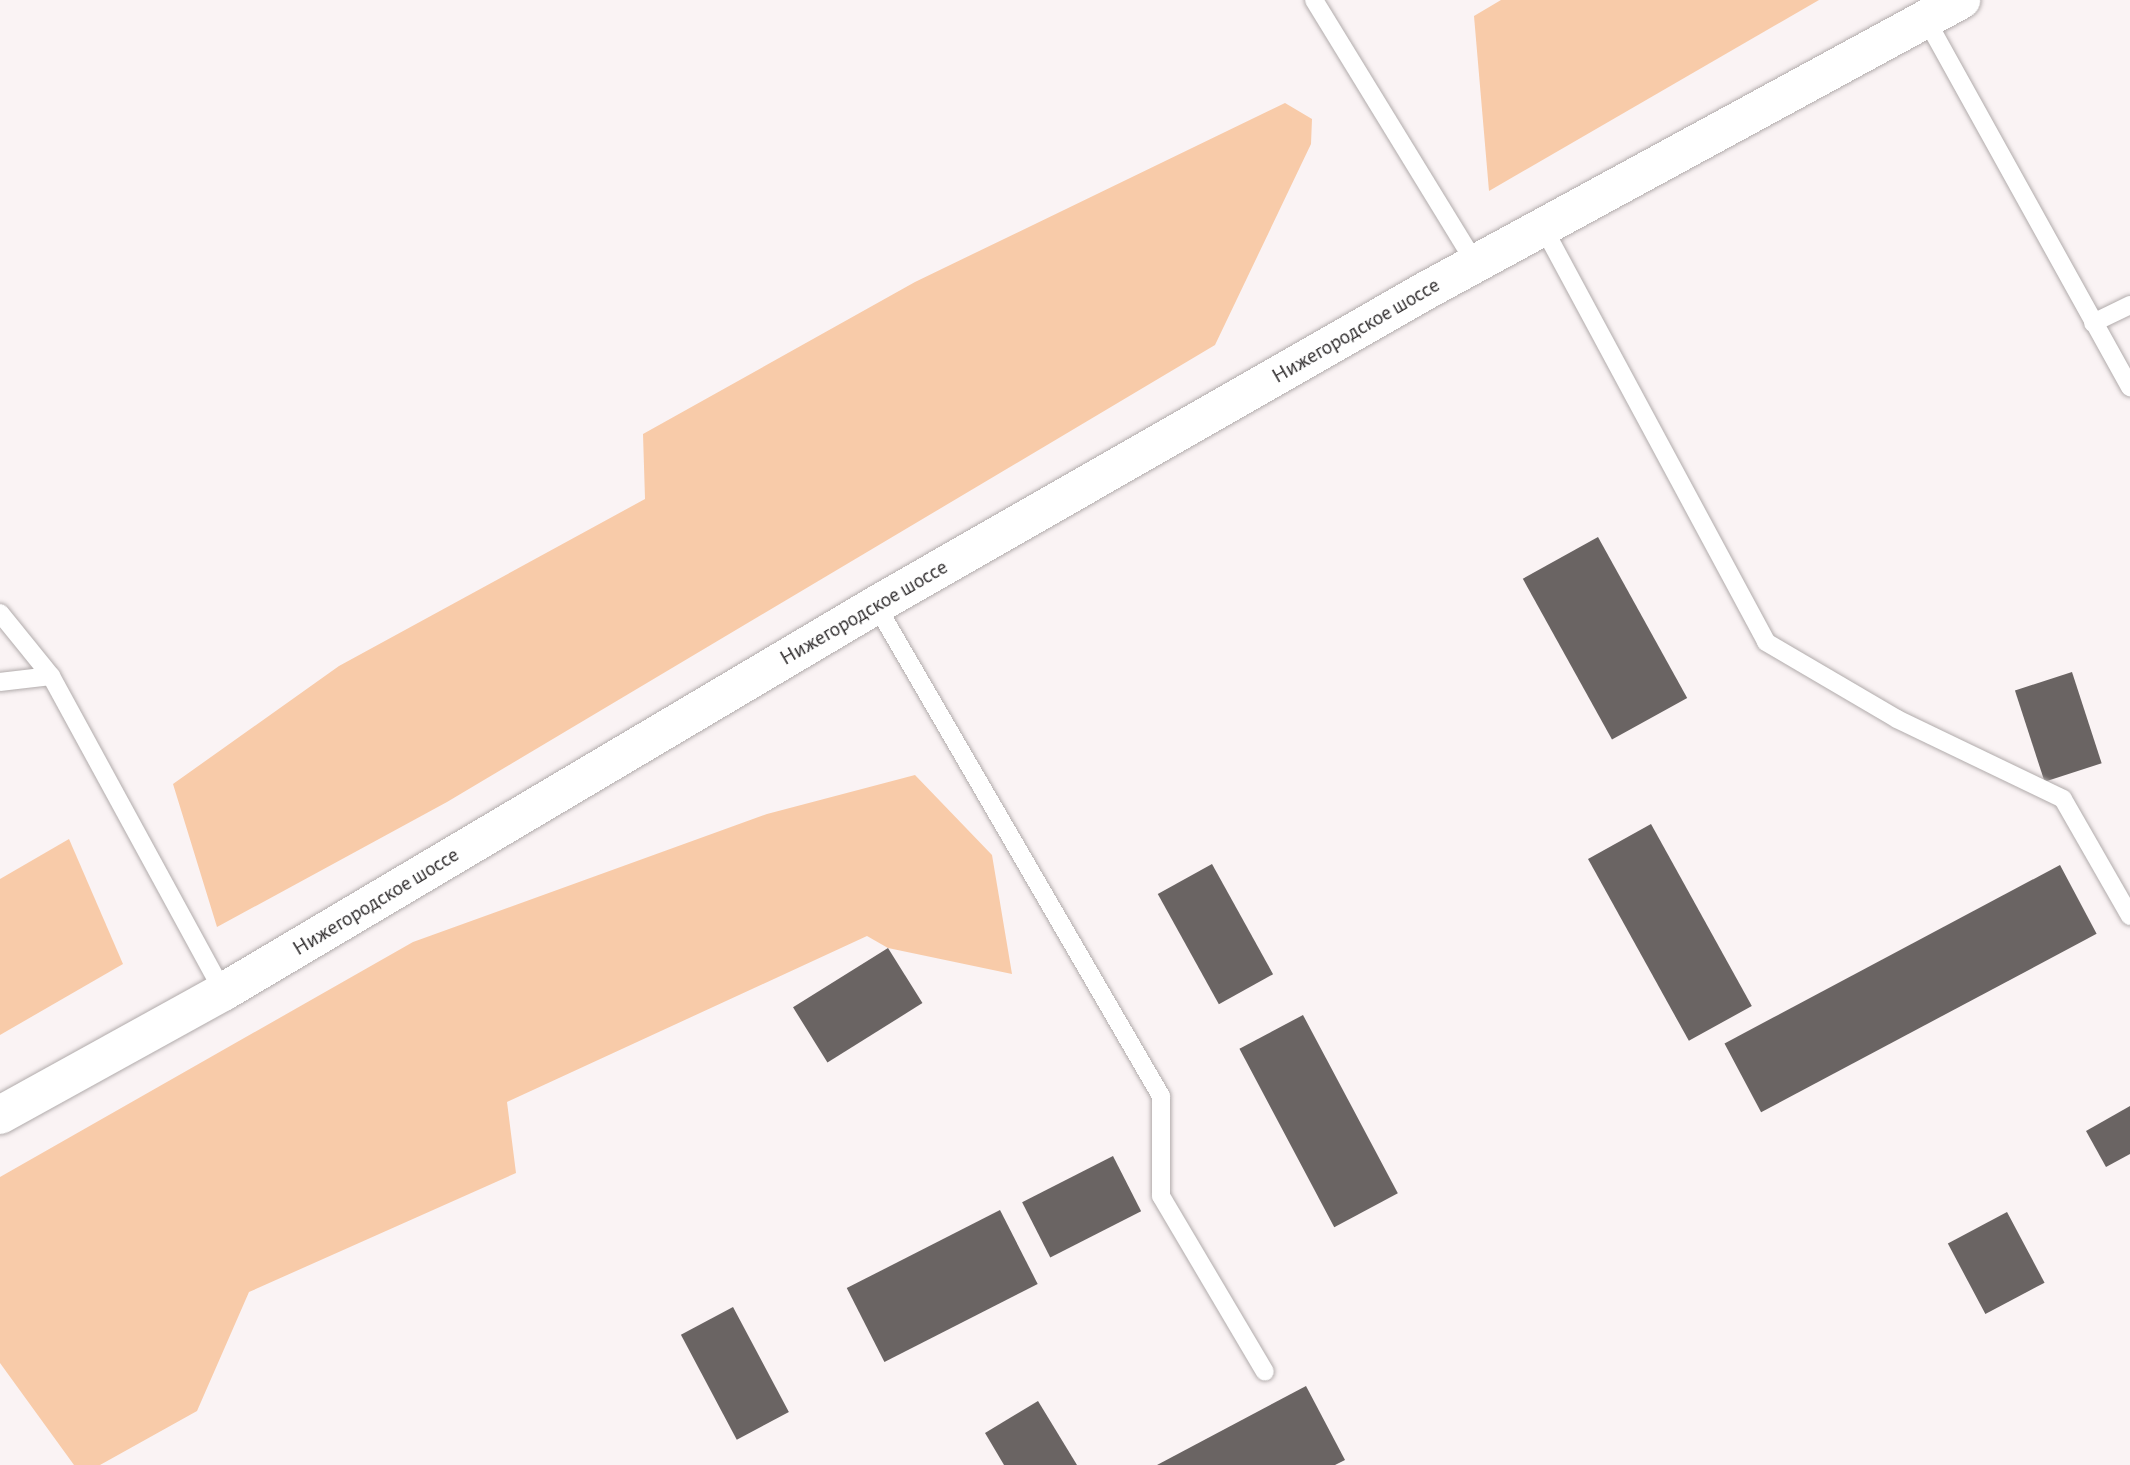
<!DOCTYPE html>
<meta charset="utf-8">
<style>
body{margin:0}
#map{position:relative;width:2130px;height:1465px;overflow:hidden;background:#faf3f4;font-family:"Alegreya Sans",sans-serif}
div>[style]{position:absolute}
.green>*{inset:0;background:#f8cba9}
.building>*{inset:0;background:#6a6463;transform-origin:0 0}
.roads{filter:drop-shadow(0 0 2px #b1abab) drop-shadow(0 0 2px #b1abab)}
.lane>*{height:18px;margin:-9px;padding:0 9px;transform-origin:9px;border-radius:9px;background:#fff}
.secondary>*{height:38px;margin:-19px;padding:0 19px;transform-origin:19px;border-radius:19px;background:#fff}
span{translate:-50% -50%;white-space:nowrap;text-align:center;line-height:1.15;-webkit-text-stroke:7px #fff;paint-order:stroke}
.street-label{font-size:21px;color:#2b2829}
</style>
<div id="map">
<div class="green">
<i style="clip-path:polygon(1501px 0,1819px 0,1489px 191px,1474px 16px)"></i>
<i style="clip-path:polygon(1285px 103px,1312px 119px,1311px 144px,1215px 345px,447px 802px,217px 927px,173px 784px,339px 666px,645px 499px,643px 434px,915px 282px)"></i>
<i style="clip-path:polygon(915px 775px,992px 855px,1012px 974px,888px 948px,867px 936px,507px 1102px,516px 1173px,249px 1292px,197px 1411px,100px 1465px,74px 1465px,0 1363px,0 1177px,413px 942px,767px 814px)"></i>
<i style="clip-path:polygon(69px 839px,123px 964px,0 1035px,0 879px)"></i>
</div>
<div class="building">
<i style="left:1598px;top:537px;width:184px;height:86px;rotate:61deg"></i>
<i style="left:2072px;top:672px;width:96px;height:60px;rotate:72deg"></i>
<i style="left:1651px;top:824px;width:208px;height:72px;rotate:61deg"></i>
<i style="left:1212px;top:864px;width:126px;height:62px;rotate:61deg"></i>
<i style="left:2060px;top:865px;width:78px;height:380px;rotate:62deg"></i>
<i style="left:888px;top:948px;width:65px;height:112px;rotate:58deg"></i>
<i style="left:1303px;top:1015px;width:202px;height:72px;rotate:62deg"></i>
<i style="clip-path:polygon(2130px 1106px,2130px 1154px,2106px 1167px,2086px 1131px)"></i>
<i style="left:1113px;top:1156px;width:62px;height:102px;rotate:63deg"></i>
<i style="left:1000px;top:1210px;width:83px;height:172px;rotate:63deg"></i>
<i style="left:2007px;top:1212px;width:80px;height:67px;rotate:62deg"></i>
<i style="left:733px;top:1307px;width:119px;height:59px;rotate:62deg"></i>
<i style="clip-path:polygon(1306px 1386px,1345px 1460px,1335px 1465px,1157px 1465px)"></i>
<i style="clip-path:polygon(1038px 1401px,1077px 1465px,1004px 1465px,985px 1433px)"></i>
</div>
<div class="roads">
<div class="lane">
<i style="left:1314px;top:0;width:308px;rotate:58.5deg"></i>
<i style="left:1927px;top:21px;width:419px;rotate:61deg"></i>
<i style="left:1544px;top:229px;width:469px;rotate:61.7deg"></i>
<i style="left:1766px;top:642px;width:152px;rotate:30.4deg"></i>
<i style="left:1897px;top:719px;width:184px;rotate:25.7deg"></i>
<i style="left:2063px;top:799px;width:135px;rotate:60.2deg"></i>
<i style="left:2093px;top:323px;width:41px;rotate:-25.9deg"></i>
<i style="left:876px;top:605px;width:568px;rotate:59.87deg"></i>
<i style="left:1161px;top:1096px;width:100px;rotate:90deg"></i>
<i style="left:1161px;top:1196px;width:204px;rotate:59.4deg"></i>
<i style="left:0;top:613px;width:81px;rotate:51deg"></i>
<i style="left:51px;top:676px;width:360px;rotate:61.4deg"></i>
<i style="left:0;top:682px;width:51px;rotate:-6.7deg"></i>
</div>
<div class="secondary">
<i style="left:0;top:1115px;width:255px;rotate:-28.9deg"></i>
<i style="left:223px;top:992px;width:759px;rotate:-30.65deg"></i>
<i style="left:876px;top:605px;width:635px;rotate:-29.76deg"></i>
<i style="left:1427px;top:290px;width:608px;rotate:-28.51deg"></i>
</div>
</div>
<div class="street-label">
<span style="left:1356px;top:331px;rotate:-30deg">Нижегородское шоссе</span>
<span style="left:864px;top:613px;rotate:-30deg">Нижегородское шоссе</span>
<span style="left:376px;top:902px;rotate:-31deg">Нижегородское шоссе</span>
</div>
</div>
